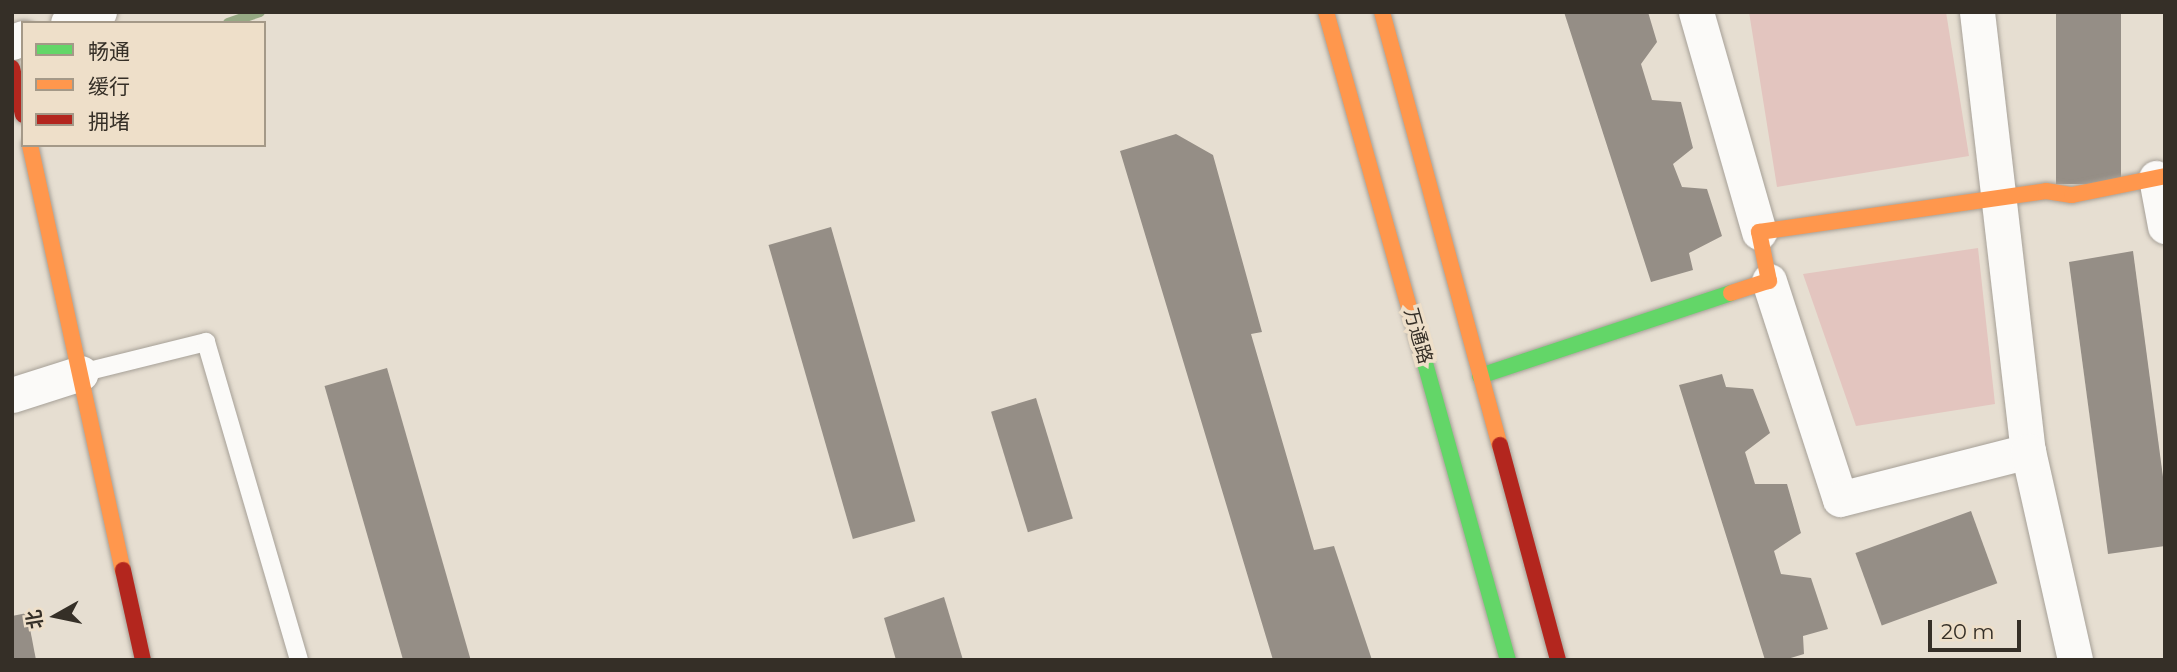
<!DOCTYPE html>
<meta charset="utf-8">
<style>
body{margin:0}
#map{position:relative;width:2177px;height:672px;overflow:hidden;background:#e6ded1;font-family:Montserrat,"Noto Sans SC",sans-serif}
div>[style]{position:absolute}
.green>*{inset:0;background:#e3c5bf}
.stream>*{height:10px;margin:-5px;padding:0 5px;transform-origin:5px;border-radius:5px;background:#96a984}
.building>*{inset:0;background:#958e86;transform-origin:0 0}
.roads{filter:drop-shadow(0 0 2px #a6a097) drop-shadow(0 0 2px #a6a097)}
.lane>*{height:18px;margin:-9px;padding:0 9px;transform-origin:9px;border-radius:9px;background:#fbfaf8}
.street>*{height:35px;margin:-17.5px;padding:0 17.5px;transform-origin:17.5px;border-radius:17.5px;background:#fbfaf8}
.fast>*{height:16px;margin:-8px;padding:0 8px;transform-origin:8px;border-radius:8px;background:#63d668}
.slow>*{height:16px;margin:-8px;padding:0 8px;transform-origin:8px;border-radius:8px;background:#ff974d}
.jam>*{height:16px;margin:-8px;padding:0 8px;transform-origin:8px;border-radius:8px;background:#b3261e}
span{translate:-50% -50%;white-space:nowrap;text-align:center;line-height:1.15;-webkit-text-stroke:7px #eedfc9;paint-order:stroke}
.street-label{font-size:19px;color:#352f27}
.frame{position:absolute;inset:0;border:14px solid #352f27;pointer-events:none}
.legend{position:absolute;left:21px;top:21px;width:245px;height:126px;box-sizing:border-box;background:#eedfc9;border:2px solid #a49988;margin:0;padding:9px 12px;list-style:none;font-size:21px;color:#352f27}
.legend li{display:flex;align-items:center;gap:14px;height:35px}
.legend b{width:35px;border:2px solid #a49988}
.north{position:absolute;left:21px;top:581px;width:70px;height:70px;-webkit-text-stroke:5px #eedfc9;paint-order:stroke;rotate:261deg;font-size:19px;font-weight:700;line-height:28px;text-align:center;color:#352f27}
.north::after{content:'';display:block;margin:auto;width:24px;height:32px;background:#352f27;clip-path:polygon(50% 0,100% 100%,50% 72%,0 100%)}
.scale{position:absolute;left:1928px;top:620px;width:93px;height:32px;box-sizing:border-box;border:4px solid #352f27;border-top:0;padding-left:9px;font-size:21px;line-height:24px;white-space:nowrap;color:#352f27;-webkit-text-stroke:5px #eedfc9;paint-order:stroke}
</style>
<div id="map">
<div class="green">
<i style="clip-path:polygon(1749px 12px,1946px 12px,1969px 156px,1777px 187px)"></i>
<i style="clip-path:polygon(1978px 248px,1995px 404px,1856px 426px,1803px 274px)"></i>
</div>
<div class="stream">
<i style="left:228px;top:23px;width:34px;rotate:-19deg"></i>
</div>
<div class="building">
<i style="clip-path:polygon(1564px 12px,1648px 12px,1657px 42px,1641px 64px,1652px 100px,1681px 102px,1693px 148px,1673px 164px,1682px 187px,1707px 189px,1722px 236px,1689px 253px,1693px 270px,1651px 282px)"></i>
<i style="left:2056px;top:12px;width:65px;height:172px"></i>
<i style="clip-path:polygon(1176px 134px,1213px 155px,1262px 332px,1251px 334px,1314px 550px,1334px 546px,1372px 660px,1273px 660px,1120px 151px)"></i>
<i style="left:831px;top:227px;width:306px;height:65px;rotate:74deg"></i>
<i style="clip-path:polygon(2133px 251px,2165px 492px,2165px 546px,2108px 554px,2069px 262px)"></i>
<i style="left:387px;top:368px;width:304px;height:65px;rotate:74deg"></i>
<i style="clip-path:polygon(1722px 374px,1726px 387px,1753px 389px,1770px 433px,1745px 452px,1755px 484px,1787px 484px,1801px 533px,1774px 551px,1781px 574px,1811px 578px,1828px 629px,1803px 636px,1804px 654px,1784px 660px,1765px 660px,1679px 385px)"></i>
<i style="left:1036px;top:398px;width:126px;height:47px;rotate:73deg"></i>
<i style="left:1971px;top:511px;width:77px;height:123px;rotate:70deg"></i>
<i style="clip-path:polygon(944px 597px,963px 660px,896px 660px,884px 618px)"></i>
<i style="clip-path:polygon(27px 613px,36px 660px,12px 660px,12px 616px)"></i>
</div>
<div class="roads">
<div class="lane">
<i style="left:81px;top:373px;width:129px;rotate:-13.9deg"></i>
<i style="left:206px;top:342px;width:331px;rotate:73.7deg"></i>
</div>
<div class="street">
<i style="left:1696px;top:12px;width:229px;rotate:74deg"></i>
<i style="left:1977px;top:12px;width:442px;rotate:83.4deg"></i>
<i style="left:68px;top:23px;width:33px;rotate:-20deg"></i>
<i style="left:12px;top:42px;width:12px;rotate:-20deg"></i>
<i style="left:2156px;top:178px;width:49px;rotate:79.4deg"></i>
<i style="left:1769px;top:281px;width:229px;rotate:72deg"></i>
<i style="left:1840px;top:499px;width:194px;rotate:-14.3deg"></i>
<i style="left:2028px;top:451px;width:214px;rotate:77.3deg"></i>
<i style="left:12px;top:395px;width:72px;rotate:-17.7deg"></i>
</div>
<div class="fast">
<i style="left:1423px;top:356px;width:316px;rotate:74.4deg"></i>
<i style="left:1480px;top:376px;width:264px;rotate:-18.3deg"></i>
</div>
<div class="slow">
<i style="left:1326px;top:12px;width:357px;rotate:74.3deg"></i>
<i style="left:1382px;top:12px;width:449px;rotate:74.8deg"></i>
<i style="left:30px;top:145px;width:435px;rotate:77.7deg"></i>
<i style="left:1731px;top:293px;width:40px;rotate:-18deg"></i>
<i style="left:1769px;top:281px;width:50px;rotate:-101.5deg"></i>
<i style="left:1759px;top:232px;width:290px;rotate:-8.1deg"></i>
<i style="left:2046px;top:191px;width:26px;rotate:9deg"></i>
<i style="left:2072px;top:195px;width:95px;rotate:-11.5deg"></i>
</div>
<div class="jam">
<i style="left:12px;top:68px;width:48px;rotate:76.8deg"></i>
<i style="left:1500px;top:445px;width:223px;rotate:74.9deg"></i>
<i style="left:123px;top:570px;width:92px;rotate:77.5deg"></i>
</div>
</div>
<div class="street-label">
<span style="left:1418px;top:336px;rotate:74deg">万通路</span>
</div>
<div class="frame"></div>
<ul class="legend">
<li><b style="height:9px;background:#63d668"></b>畅通</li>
<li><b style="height:9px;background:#ff974d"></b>缓行</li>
<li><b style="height:9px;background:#b3261e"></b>拥堵</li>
</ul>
<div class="north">北</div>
<div class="scale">20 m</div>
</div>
